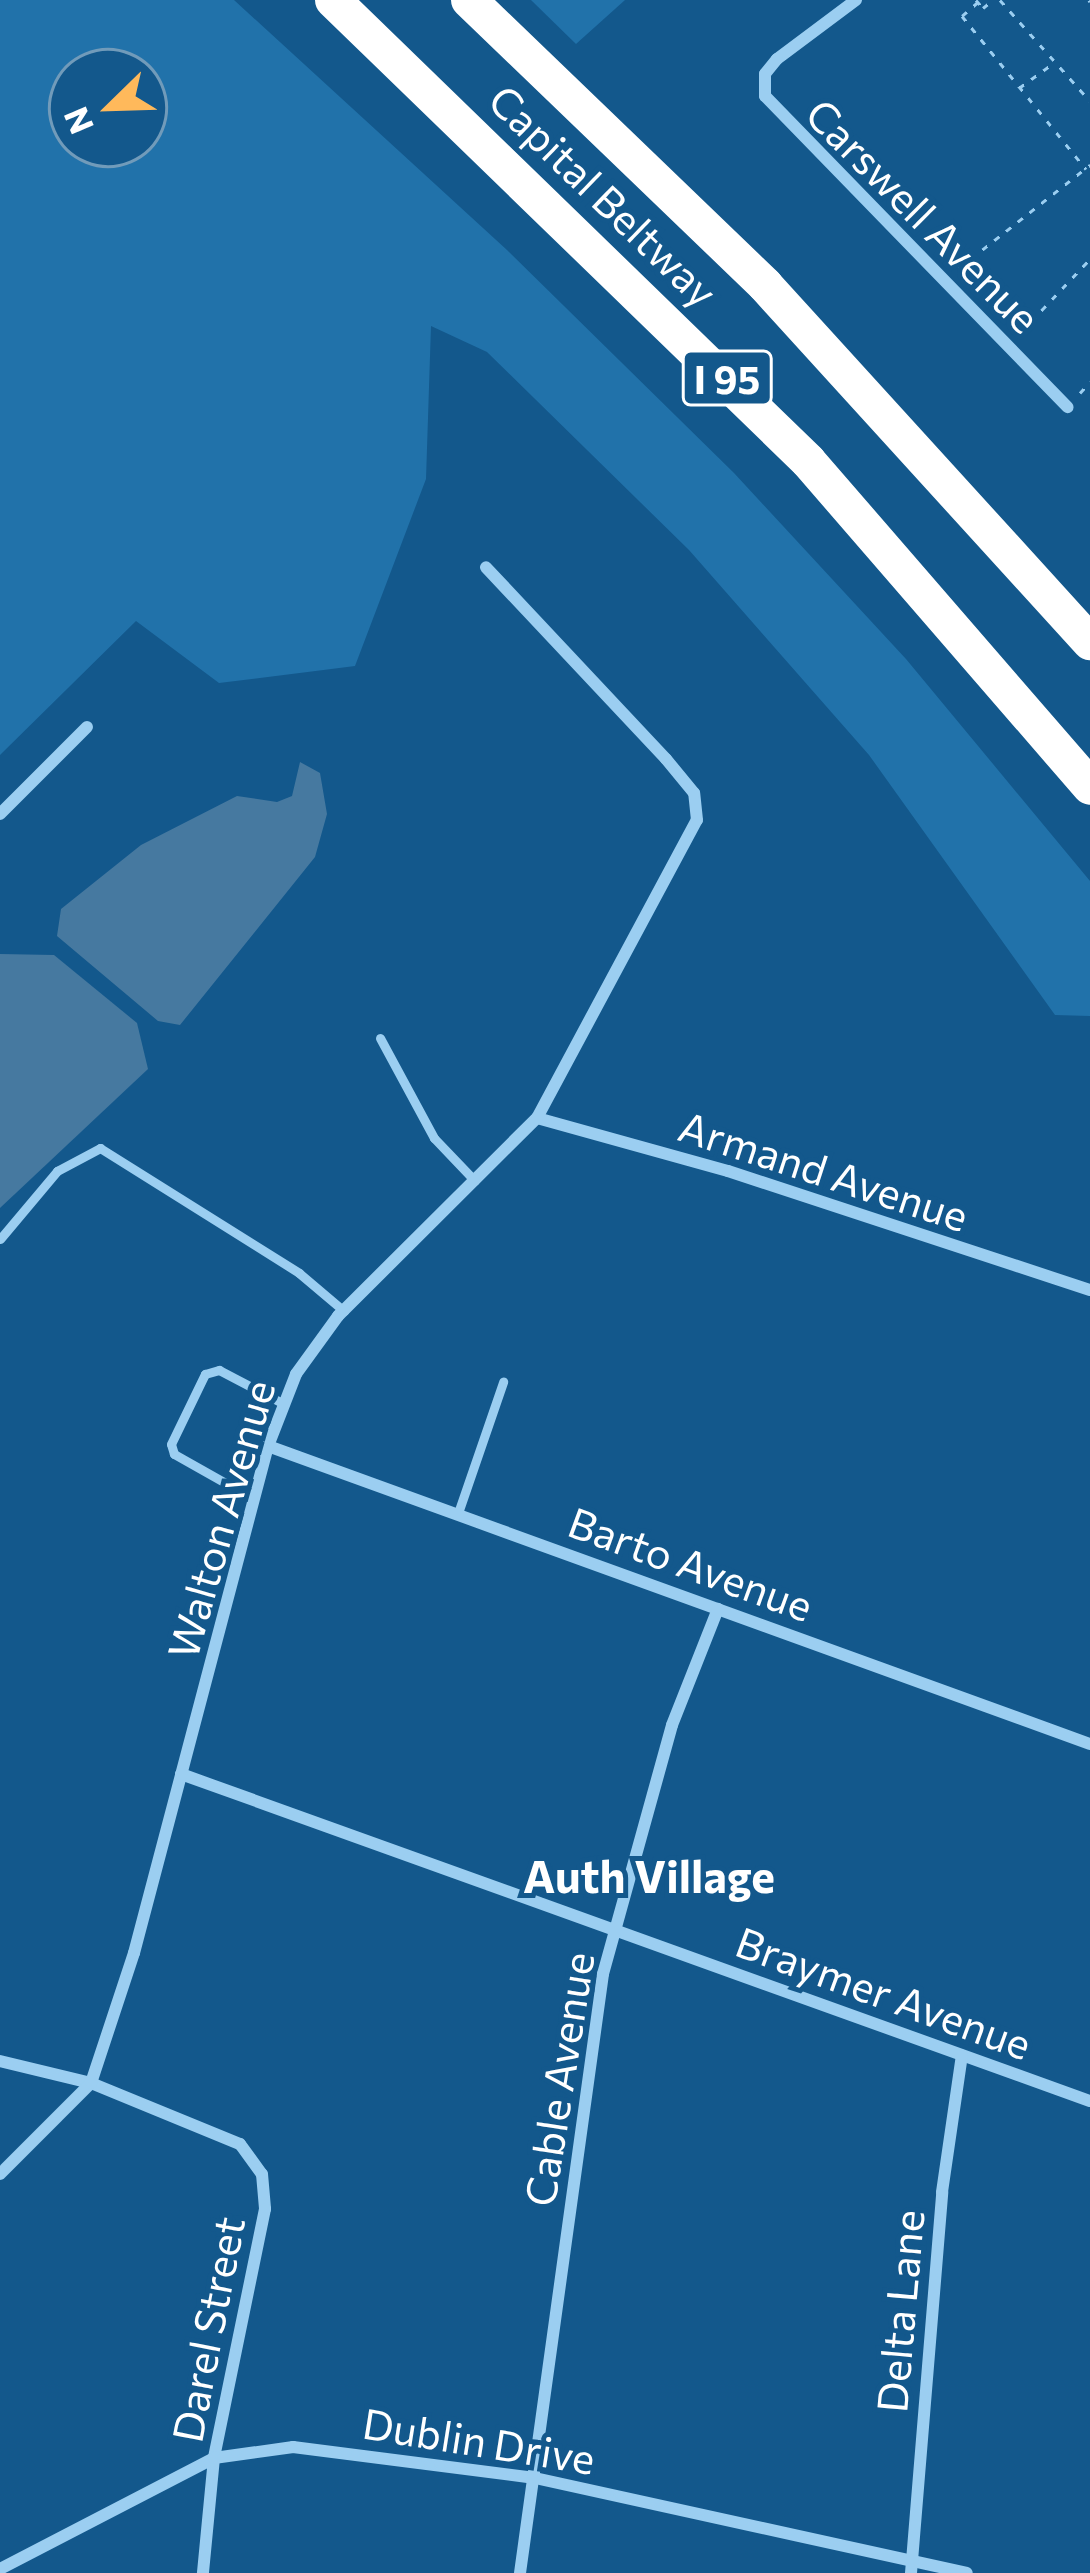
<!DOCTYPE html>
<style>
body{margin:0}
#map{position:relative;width:1090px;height:2573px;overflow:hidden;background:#13588c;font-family:Commissioner,sans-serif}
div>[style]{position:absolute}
.green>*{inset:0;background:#2172aa}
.water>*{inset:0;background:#4679a0}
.path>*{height:3px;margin-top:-1.5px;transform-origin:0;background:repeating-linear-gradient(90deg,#9bcef1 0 6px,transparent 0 15px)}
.service>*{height:9px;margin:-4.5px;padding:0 4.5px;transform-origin:4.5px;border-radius:4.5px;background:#9bcef1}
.minor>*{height:12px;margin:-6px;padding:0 6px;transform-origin:6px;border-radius:6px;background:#9bcef1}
.motorway>*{height:36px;margin:-18px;padding:0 18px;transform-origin:18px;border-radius:18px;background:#fff}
span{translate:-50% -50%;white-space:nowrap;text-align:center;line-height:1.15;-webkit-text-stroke:10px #13588c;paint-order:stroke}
.shield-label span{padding:3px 9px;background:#13588c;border:3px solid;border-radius:9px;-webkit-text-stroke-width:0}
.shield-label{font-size:39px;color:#fff;font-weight:700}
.street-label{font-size:42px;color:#fff}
.neighbourhood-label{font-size:45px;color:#fff;font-weight:700}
.north{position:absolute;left:48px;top:48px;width:120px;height:120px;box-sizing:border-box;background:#13588c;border:3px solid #719bba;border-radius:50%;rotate:247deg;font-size:33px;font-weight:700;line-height:48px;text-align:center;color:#fff}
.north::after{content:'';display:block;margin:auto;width:42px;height:54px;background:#ffb95b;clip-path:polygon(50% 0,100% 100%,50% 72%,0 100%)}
</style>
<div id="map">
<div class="green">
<i style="clip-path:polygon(evenodd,0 0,234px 0,507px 250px,734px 473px,906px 659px,1090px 881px,1090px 1016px,1055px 1015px,869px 755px,689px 550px,487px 352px,431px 326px,426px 479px,355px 666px,219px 683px,136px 621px,0 755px,0 0,144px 72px,144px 144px,72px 144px,72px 72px,144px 72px)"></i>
<i style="clip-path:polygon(531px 0,625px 0,576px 44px)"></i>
</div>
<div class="water">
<i style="clip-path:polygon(300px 762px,320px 773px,327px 814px,315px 857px,180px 1025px,158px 1021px,57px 936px,61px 909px,141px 845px,237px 796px,277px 802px,292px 796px)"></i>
<i style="clip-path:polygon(0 954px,54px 955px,137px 1023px,148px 1069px,0 1208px)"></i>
</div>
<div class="path">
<i style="left:976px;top:0;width:11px;rotate:49deg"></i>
<i style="left:983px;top:8px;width:13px;rotate:-39deg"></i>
<i style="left:1000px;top:0;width:135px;rotate:48.3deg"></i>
<i style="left:1089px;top:0;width:2px;rotate:63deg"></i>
<i style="left:978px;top:2px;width:21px;rotate:139deg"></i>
<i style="left:962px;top:16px;width:197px;rotate:51deg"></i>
<i style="left:1019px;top:88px;width:44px;rotate:-35.8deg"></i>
<i style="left:959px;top:268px;width:167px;rotate:-38.2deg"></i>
<i style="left:1021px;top:332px;width:100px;rotate:-46.6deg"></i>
<i style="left:1080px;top:393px;width:15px;rotate:-48deg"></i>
</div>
<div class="service">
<i style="left:380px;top:1038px;width:114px;rotate:61.6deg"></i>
<i style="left:434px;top:1138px;width:59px;rotate:46.4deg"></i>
<i style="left:0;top:1239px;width:89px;rotate:-50deg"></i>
<i style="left:57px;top:1171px;width:49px;rotate:-28.1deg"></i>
<i style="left:100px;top:1148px;width:235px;rotate:32.1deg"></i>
<i style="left:299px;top:1273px;width:59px;rotate:40.2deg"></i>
<i style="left:254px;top:1499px;width:92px;rotate:-150.6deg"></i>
<i style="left:174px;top:1454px;width:10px;rotate:-107deg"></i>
<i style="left:171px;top:1444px;width:78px;rotate:-64.1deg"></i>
<i style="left:205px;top:1374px;width:15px;rotate:-16deg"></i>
<i style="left:219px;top:1370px;width:73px;rotate:27.6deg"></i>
<i style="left:458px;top:1513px;width:139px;rotate:-71deg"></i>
</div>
<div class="minor">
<i style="left:856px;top:0;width:99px;rotate:143.2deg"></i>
<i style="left:777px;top:59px;width:19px;rotate:129deg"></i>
<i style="left:765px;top:74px;width:22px;rotate:90deg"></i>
<i style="left:765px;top:96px;width:434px;rotate:45.8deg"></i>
<i style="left:0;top:814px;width:123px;rotate:-45deg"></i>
<i style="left:537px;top:1118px;width:198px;rotate:15.5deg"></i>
<i style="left:728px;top:1171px;width:381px;rotate:18.2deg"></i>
<i style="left:268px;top:1446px;width:874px;rotate:19.93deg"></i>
<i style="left:181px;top:1774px;width:966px;rotate:19.79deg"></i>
<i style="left:0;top:2061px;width:94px;rotate:13.6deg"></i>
<i style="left:91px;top:2083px;width:161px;rotate:22.3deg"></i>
<i style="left:240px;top:2144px;width:37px;rotate:54deg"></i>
<i style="left:262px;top:2174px;width:35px;rotate:85deg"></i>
<i style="left:265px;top:2209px;width:254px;rotate:101.6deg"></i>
<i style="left:214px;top:2458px;width:116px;rotate:95.5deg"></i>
<i style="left:0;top:2174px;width:129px;rotate:-45deg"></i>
<i style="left:91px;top:2083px;width:137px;rotate:-71.7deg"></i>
<i style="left:134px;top:1953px;width:524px;rotate:-75.2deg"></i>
<i style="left:268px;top:1446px;width:77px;rotate:-68.7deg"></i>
<i style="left:296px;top:1374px;width:72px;rotate:-54.1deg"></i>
<i style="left:338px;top:1316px;width:281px;rotate:-44.9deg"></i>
<i style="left:537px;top:1118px;width:338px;rotate:-61.8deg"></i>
<i style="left:697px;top:820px;width:27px;rotate:-96deg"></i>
<i style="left:694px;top:793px;width:44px;rotate:-129.5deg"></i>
<i style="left:666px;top:759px;width:263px;rotate:-133.2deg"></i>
<i style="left:0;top:2569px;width:241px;rotate:-27.4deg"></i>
<i style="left:214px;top:2458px;width:80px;rotate:-7.9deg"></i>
<i style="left:293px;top:2447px;width:244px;rotate:7.3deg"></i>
<i style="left:535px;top:2478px;width:442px;rotate:12.4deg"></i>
<i style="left:520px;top:2573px;width:605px;rotate:-82.11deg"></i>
<i style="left:603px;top:1974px;width:258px;rotate:-74.5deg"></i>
<i style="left:672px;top:1725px;width:125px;rotate:-68.4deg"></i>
<i style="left:911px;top:2573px;width:382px;rotate:-85.3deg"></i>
<i style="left:942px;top:2192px;width:138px;rotate:-81.7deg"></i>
</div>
<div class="motorway">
<i style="left:333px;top:0;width:662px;rotate:44.14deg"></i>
<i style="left:808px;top:461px;width:431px;rotate:49.1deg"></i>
<i style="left:469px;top:0;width:411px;rotate:43.9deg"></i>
<i style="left:765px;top:285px;width:483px;rotate:47.7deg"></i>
</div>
<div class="shield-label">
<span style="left:727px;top:378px">I 95</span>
</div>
<div class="street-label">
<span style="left:604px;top:195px;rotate:44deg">Capital Beltway</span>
<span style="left:924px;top:215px;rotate:45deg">Carswell Avenue</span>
<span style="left:824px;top:1170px;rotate:18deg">Armand Avenue</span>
<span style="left:220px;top:1519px;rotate:-74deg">Walton Avenue</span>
<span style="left:691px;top:1563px;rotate:20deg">Barto Avenue</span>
<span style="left:884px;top:1992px;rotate:20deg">Braymer Avenue</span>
<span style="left:558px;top:2079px;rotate:-81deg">Cable Avenue</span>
<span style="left:899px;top:2311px;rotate:-85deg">Delta Lane</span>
<span style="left:207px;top:2329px;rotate:-79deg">Darel Street</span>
<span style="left:479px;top:2440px;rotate:9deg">Dublin Drive</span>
</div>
<div class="neighbourhood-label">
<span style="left:649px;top:1875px">Auth Village</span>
</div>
<div class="north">N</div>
</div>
